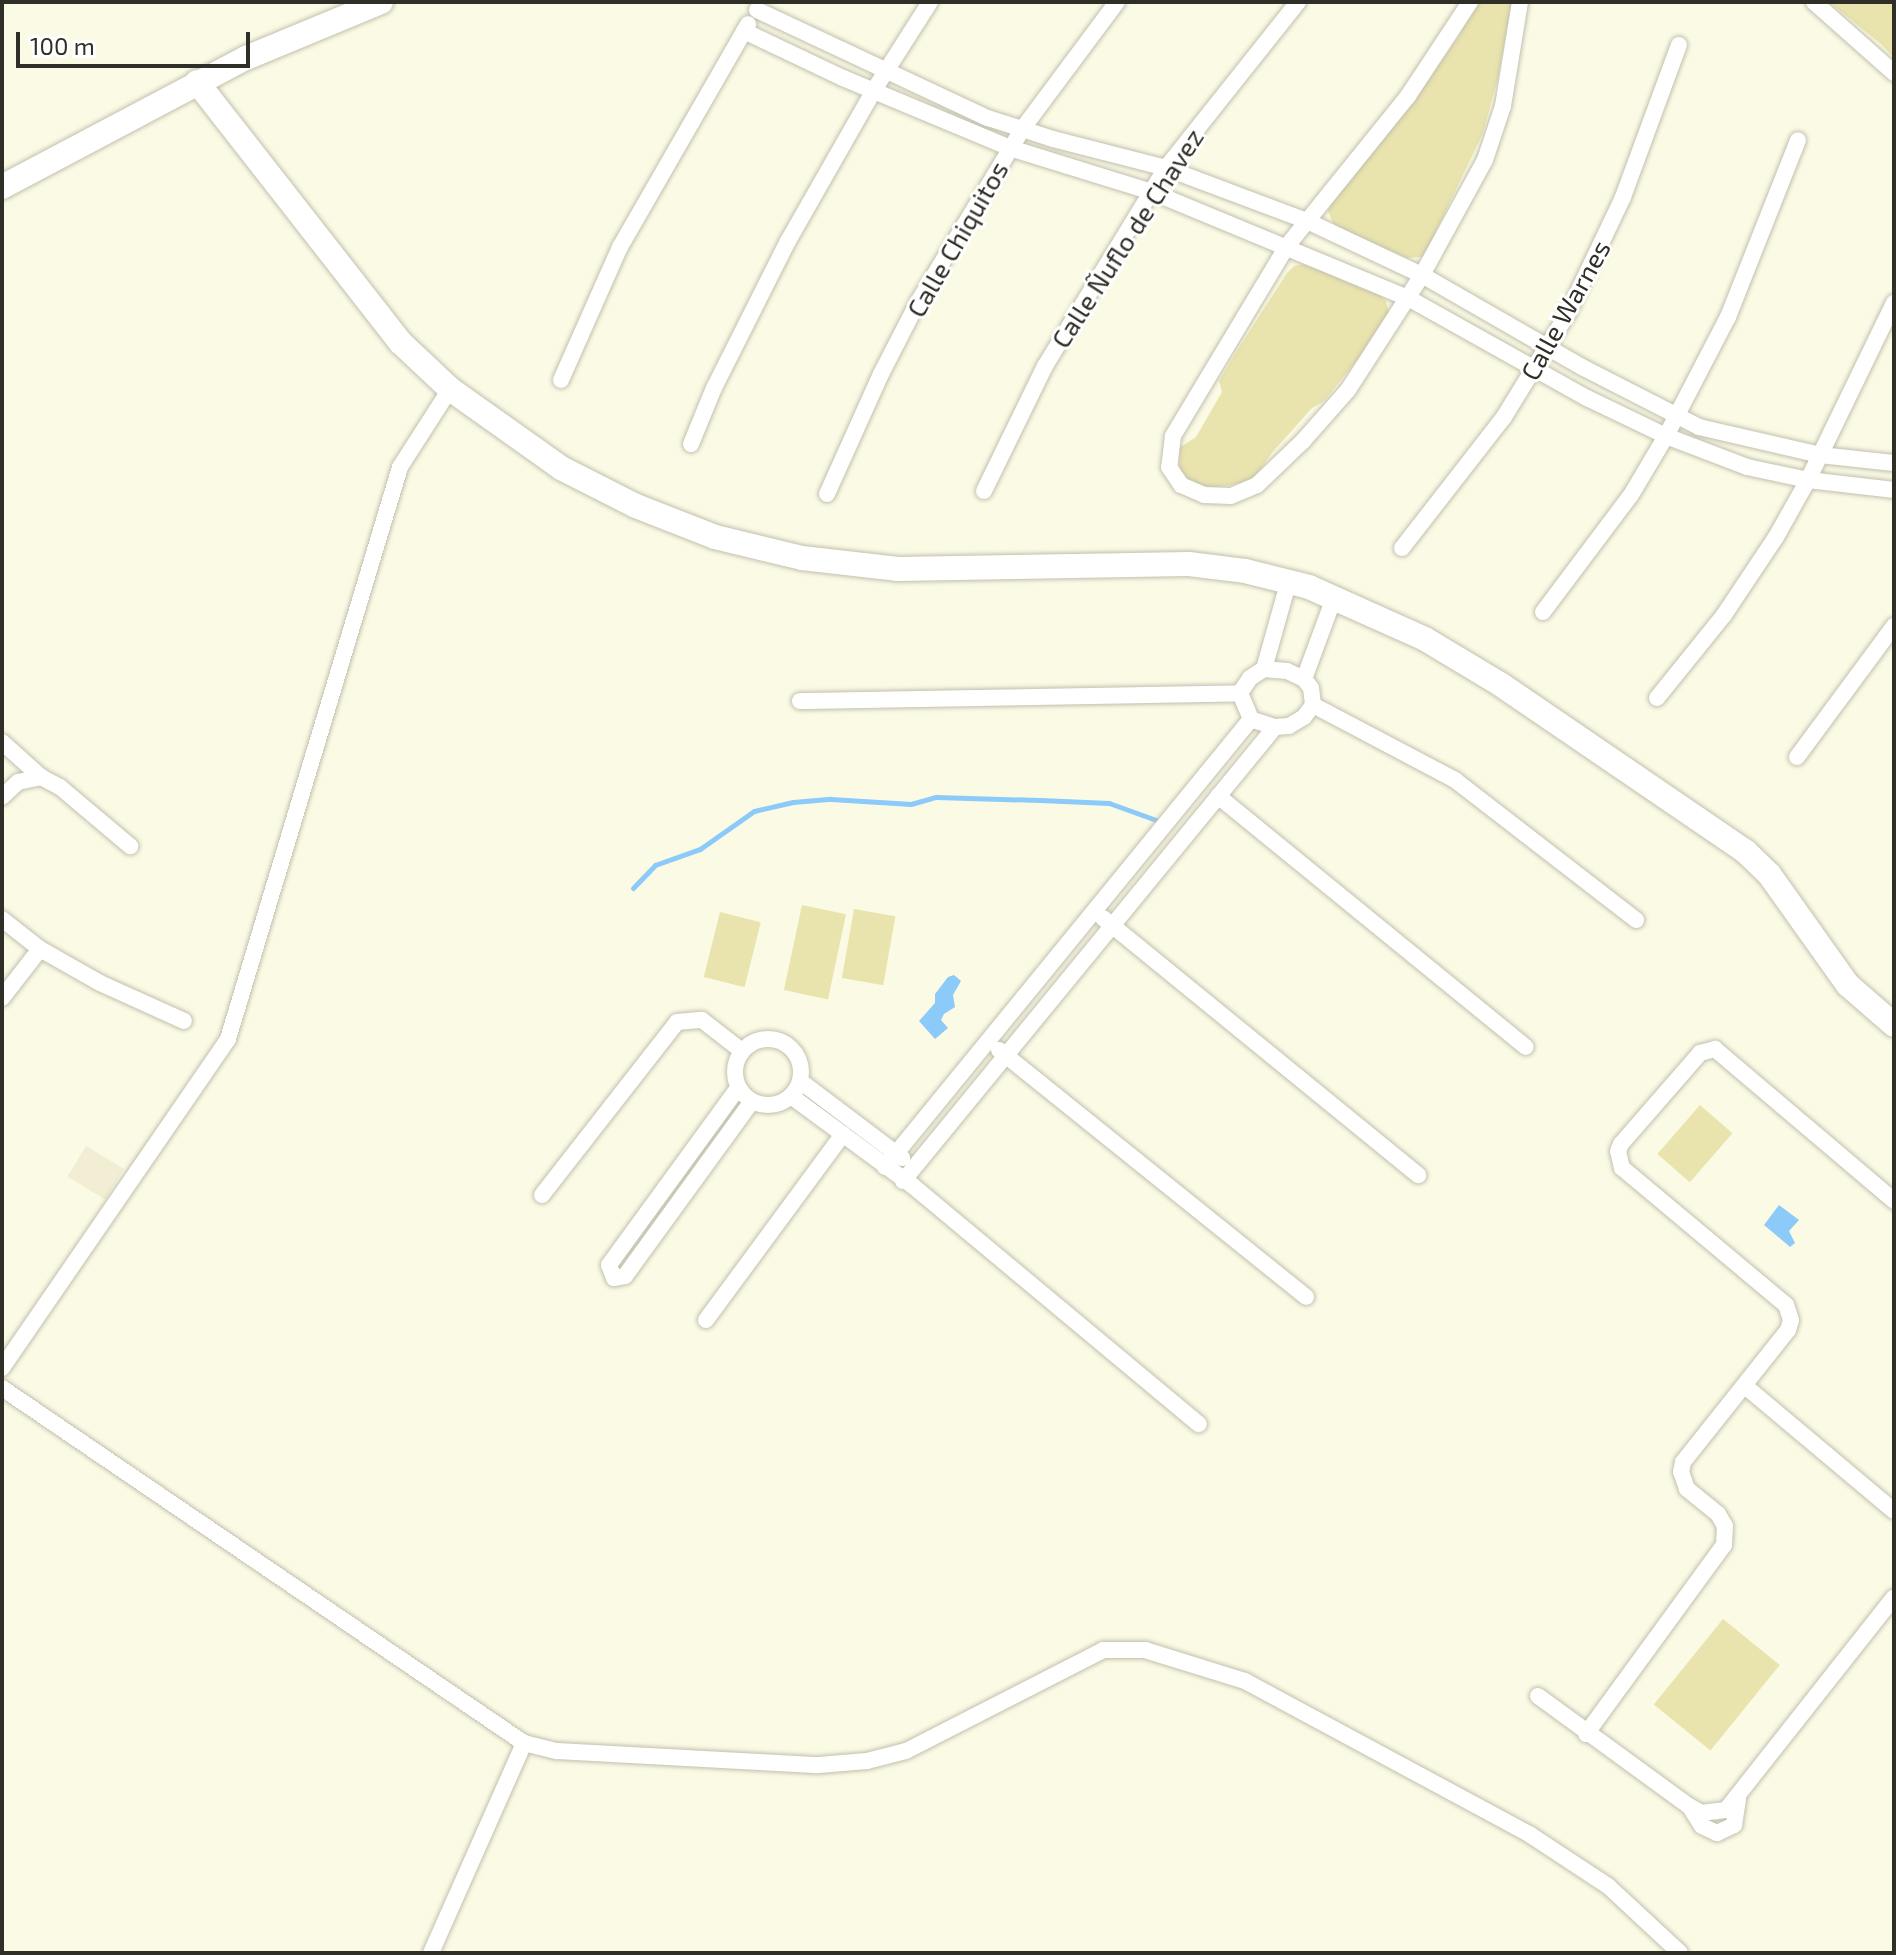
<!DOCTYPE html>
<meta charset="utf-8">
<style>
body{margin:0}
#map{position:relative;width:1896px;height:1955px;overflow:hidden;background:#fbfae5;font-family:"Exo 2",sans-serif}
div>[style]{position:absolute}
.built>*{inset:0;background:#f1eed3;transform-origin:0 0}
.green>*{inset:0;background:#e9e4ae;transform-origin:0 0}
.water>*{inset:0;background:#8ccafa}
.stream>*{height:5px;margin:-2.5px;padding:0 2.5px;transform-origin:2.5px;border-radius:2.5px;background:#8ccafa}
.roads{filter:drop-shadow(0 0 2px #c2c0ad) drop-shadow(0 0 2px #c2c0ad)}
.street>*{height:16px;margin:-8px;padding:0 8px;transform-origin:8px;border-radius:8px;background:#fff}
.street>.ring{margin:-8px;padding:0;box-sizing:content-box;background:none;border:16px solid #fff;border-radius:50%}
.secondary>*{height:24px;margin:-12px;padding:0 12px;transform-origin:12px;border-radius:12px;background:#fff}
span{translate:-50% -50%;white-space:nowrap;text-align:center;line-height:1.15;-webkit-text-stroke:6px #fff;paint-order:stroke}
.street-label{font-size:26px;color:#2f2e27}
.frame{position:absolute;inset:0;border:4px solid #2f2e27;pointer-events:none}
.scale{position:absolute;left:16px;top:32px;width:234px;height:36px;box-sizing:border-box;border:4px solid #2f2e27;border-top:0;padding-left:10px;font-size:24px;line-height:28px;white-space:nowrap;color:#2f2e27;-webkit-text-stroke:6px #fff;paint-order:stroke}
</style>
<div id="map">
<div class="built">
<i style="left:86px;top:1146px;width:44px;height:36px;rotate:31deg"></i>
</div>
<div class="green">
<i style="clip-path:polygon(1477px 2px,1512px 2px,1498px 77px,1483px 133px,1429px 246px,1422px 257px,1408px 258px,1344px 233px,1333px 223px,1328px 211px,1332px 200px,1414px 100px,1459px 36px)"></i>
<i style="clip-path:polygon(1829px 2px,1894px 2px,1894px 58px,1881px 44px)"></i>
<i style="clip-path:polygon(1303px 264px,1377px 292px,1386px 301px,1389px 313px,1377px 335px,1324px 401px,1312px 408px,1271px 454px,1252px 482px,1208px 488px,1191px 481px,1180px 471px,1179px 448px,1196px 437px,1222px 392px,1219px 381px,1235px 354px,1287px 273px,1294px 266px)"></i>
<i style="left:802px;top:905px;width:45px;height:87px;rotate:12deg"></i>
<i style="left:854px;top:909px;width:42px;height:70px;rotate:10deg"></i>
<i style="left:720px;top:912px;width:42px;height:67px;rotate:14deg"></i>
<i style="left:1700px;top:1105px;width:43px;height:65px;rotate:41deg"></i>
<i style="left:1723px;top:1619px;width:73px;height:110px;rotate:39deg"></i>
</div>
<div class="water">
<i style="clip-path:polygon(954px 975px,961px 981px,953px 995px,955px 1007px,944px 1014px,941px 1020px,948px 1028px,935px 1039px,919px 1021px,935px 1003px,935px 994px,948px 977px)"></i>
<i style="clip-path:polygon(1779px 1205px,1799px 1220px,1789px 1231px,1795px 1243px,1790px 1247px,1764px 1225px)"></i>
</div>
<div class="stream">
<i style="left:633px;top:888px;width:32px;rotate:-46deg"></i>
<i style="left:655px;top:865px;width:48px;rotate:-19.6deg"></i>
<i style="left:700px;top:849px;width:66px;rotate:-35.1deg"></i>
<i style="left:754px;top:811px;width:40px;rotate:-13deg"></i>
<i style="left:793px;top:802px;width:38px;rotate:-5deg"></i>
<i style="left:831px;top:799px;width:80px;rotate:3.6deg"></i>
<i style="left:911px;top:804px;width:26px;rotate:-16deg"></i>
<i style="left:936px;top:797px;width:104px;rotate:1.7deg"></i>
<i style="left:1040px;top:800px;width:69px;rotate:2.5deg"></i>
<i style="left:1109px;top:803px;width:50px;rotate:19.9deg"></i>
</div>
<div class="roads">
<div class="street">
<i style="left:1470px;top:2px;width:113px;rotate:123.4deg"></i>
<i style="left:1408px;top:96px;width:193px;rotate:128.9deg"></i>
<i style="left:1287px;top:246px;width:222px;rotate:121deg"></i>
<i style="left:1173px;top:436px;width:31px;rotate:97deg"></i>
<i style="left:1169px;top:467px;width:22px;rotate:56deg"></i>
<i style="left:1181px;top:485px;width:25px;rotate:23deg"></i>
<i style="left:1204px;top:495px;width:27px;rotate:2deg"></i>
<i style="left:1231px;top:496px;width:28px;rotate:-23deg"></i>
<i style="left:1257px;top:485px;width:64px;rotate:-43.7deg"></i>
<i style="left:1303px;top:441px;width:68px;rotate:-48.6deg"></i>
<i style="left:1348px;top:390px;width:137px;rotate:-57.2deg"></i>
<i style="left:1422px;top:275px;width:131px;rotate:-61.3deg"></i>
<i style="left:1485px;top:160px;width:57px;rotate:-71.6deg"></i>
<i style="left:1503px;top:106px;width:105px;rotate:-80.7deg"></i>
<i style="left:1814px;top:2px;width:107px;rotate:41.6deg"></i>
<i style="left:757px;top:10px;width:255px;rotate:25.1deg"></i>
<i style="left:988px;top:118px;width:68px;rotate:17.9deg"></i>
<i style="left:1053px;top:139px;width:117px;rotate:14.4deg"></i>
<i style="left:1166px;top:168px;width:151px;rotate:20.6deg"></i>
<i style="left:1307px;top:221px;width:127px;rotate:25.2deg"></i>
<i style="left:1422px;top:275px;width:185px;rotate:29.9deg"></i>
<i style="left:1582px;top:367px;width:131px;rotate:27.1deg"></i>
<i style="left:1699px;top:427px;width:124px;rotate:13deg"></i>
<i style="left:1820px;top:455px;width:74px;rotate:6.2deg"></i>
<i style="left:744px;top:31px;width:110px;rotate:25.4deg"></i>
<i style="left:843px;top:78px;width:181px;rotate:22.7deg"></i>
<i style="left:1010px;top:148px;width:149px;rotate:17.2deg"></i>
<i style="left:1152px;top:192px;width:277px;rotate:22.5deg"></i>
<i style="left:1408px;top:298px;width:205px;rotate:29.2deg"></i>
<i style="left:1587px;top:398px;width:88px;rotate:25.7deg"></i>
<i style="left:1666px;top:436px;width:87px;rotate:20.9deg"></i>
<i style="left:1747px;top:467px;width:62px;rotate:12deg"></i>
<i style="left:1808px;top:480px;width:87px;rotate:6.6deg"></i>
<i style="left:561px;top:380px;width:145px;rotate:-66.1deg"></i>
<i style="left:620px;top:247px;width:257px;rotate:-60.1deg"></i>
<i style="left:691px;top:444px;width:61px;rotate:-67.7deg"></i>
<i style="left:714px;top:388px;width:165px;rotate:-63.3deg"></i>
<i style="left:788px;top:241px;width:174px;rotate:-60.3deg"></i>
<i style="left:874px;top:90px;width:104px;rotate:-57.5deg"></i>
<i style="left:984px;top:491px;width:139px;rotate:-64deg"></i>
<i style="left:1045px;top:366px;width:232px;rotate:-58.6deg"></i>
<i style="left:1166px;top:168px;width:212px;rotate:-51.5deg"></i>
<i style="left:827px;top:494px;width:132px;rotate:-65.8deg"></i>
<i style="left:881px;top:374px;width:81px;rotate:-62.8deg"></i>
<i style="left:918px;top:302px;width:203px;rotate:-58.9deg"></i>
<i style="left:1023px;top:128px;width:157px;rotate:-53.3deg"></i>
<i style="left:1402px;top:548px;width:166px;rotate:-52.1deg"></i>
<i style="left:1504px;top:417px;width:122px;rotate:-58.4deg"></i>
<i style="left:1568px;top:313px;width:128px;rotate:-64.6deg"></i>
<i style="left:1623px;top:197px;width:162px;rotate:-69.8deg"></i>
<i style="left:1543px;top:612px;width:146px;rotate:-53.1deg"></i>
<i style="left:1631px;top:495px;width:69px;rotate:-59.3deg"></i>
<i style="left:1666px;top:436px;width:134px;rotate:-62.5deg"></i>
<i style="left:1728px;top:317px;width:190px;rotate:-68.4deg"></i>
<i style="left:1264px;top:669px;width:23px;rotate:5deg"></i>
<i style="left:1287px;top:671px;width:19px;rotate:25deg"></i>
<i style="left:1304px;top:679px;width:11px;rotate:52deg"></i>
<i style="left:1311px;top:688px;width:17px;rotate:83deg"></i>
<i style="left:1313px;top:705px;width:15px;rotate:127deg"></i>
<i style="left:1304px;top:717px;width:17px;rotate:149deg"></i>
<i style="left:1289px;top:726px;width:14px;rotate:176deg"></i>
<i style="left:1275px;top:727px;width:25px;rotate:-162deg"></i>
<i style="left:1251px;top:719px;width:28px;rotate:-113deg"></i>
<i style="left:1240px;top:693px;width:18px;rotate:-56deg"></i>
<i style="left:1250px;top:678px;width:17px;rotate:-33deg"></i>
<i style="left:1264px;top:669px;width:92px;rotate:-74.3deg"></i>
<i style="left:1304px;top:679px;width:86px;rotate:-69.7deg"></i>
<i style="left:1657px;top:698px;width:107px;rotate:-51.1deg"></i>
<i style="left:1724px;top:615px;width:94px;rotate:-56.3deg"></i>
<i style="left:1776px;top:537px;width:65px;rotate:-60.7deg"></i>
<i style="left:1808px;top:480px;width:197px;rotate:-64.1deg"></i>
<i style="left:800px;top:701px;width:440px;rotate:-1deg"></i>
<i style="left:1313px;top:705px;width:161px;rotate:27.8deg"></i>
<i style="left:1455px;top:780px;width:229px;rotate:37.7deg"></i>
<i style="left:2px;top:742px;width:52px;rotate:41.9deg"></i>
<i style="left:1797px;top:757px;width:163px;rotate:-53.5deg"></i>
<i style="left:1218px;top:796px;width:397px;rotate:39.2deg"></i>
<i style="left:2px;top:797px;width:22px;rotate:-43deg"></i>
<i style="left:18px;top:782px;width:24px;rotate:-12deg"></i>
<i style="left:41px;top:777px;width:21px;rotate:28deg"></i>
<i style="left:60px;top:787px;width:92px;rotate:40.1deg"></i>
<i style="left:1103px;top:918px;width:407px;rotate:39.2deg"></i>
<i style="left:2px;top:919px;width:48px;rotate:38.3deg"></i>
<i style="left:40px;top:949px;width:69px;rotate:29.5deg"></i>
<i style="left:100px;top:983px;width:92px;rotate:24.3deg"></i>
<i style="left:2px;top:998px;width:62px;rotate:-52.2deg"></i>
<i class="ring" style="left:735px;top:1039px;width:50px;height:50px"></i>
<i style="left:999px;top:1050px;width:394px;rotate:38.8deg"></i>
<i style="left:800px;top:1081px;width:128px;rotate:37deg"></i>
<i style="left:738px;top:1088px;width:219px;rotate:126.1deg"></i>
<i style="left:609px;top:1265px;width:14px;rotate:69deg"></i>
<i style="left:614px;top:1278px;width:11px;rotate:-10deg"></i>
<i style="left:625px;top:1276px;width:216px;rotate:-54deg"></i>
<i style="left:791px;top:1096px;width:152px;rotate:36.4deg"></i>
<i style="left:913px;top:1186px;width:372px;rotate:39.8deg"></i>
<i style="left:885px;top:1167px;width:578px;rotate:-50.75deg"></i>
<i style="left:903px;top:1181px;width:587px;rotate:-50.67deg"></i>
<i style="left:542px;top:1195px;width:219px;rotate:-52deg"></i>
<i style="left:677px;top:1022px;width:25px;rotate:-5deg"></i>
<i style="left:702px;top:1020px;width:51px;rotate:37.8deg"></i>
<i style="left:706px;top:1320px;width:231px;rotate:-53.6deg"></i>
<i style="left:2px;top:1368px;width:399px;rotate:-55.5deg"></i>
<i style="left:228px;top:1039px;width:597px;rotate:-73.26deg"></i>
<i style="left:400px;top:467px;width:93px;rotate:-57.3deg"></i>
<i style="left:1745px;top:1386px;width:194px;rotate:40deg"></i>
<i style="left:2px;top:1388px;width:631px;rotate:34.22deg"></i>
<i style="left:524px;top:1743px;width:34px;rotate:14deg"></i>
<i style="left:557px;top:1751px;width:262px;rotate:3.1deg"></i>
<i style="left:819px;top:1765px;width:48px;rotate:-4.8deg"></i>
<i style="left:867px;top:1761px;width:40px;rotate:-14.4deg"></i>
<i style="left:906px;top:1751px;width:221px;rotate:-27.1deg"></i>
<i style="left:1103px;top:1650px;width:42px"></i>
<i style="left:1145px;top:1650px;width:105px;rotate:17.2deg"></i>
<i style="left:1245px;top:1681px;width:323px;rotate:28.3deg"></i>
<i style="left:1529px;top:1834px;width:95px;rotate:33.4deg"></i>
<i style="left:1608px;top:1886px;width:98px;rotate:42.9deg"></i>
<i style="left:1538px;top:1696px;width:187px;rotate:36.1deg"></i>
<i style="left:1689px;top:1806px;width:14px;rotate:30deg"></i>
<i style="left:1701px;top:1813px;width:25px;rotate:-7deg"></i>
<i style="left:1726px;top:1810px;width:271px;rotate:-51.7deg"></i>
<i style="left:1586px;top:1734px;width:234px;rotate:-53.9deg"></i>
<i style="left:1724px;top:1545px;width:19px;rotate:-87deg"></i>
<i style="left:1725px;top:1526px;width:14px;rotate:-120deg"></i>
<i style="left:1718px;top:1514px;width:40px;rotate:-141deg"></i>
<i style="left:1687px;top:1489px;width:18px;rotate:-109deg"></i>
<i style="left:1681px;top:1472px;width:10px;rotate:-79deg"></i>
<i style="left:1683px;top:1462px;width:169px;rotate:-51.5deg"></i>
<i style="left:1788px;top:1330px;width:10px;rotate:-73deg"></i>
<i style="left:1791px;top:1320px;width:16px;rotate:-108deg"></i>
<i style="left:1786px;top:1305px;width:214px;rotate:-140.1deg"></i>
<i style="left:1622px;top:1168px;width:17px;rotate:-103deg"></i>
<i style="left:1618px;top:1151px;width:8px;rotate:-67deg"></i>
<i style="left:1621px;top:1144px;width:121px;rotate:-49deg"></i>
<i style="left:1700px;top:1053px;width:16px;rotate:-15deg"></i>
<i style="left:1715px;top:1049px;width:235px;rotate:40.3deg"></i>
<i style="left:1690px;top:1807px;width:22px;rotate:58deg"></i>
<i style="left:1702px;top:1826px;width:17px;rotate:25deg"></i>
<i style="left:1717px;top:1833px;width:19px;rotate:-25deg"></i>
<i style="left:1734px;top:1825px;width:26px;rotate:-81deg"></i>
<i style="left:431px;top:1953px;width:230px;rotate:-66.1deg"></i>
</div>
<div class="secondary">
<i style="left:197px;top:82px;width:330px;rotate:52deg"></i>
<i style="left:400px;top:342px;width:69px;rotate:43.2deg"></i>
<i style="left:450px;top:389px;width:136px;rotate:35.4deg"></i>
<i style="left:561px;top:468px;width:84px;rotate:26.9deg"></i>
<i style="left:636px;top:506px;width:85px;rotate:21.4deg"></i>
<i style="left:715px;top:537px;width:89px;rotate:13.6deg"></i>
<i style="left:802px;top:558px;width:97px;rotate:6.5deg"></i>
<i style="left:898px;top:569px;width:291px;rotate:-1deg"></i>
<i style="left:1189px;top:564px;width:56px;rotate:7.1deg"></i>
<i style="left:1245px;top:571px;width:66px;rotate:14deg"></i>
<i style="left:1309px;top:587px;width:127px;rotate:24.1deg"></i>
<i style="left:1425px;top:639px;width:87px;rotate:31deg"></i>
<i style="left:1500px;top:684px;width:297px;rotate:34.3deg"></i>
<i style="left:1745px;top:851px;width:33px;rotate:44deg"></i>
<i style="left:1769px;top:874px;width:136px;rotate:54.6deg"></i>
<i style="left:1848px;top:985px;width:61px;rotate:41deg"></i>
<i style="left:2px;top:187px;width:276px;rotate:-27.9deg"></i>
<i style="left:246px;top:58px;width:146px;rotate:-22.5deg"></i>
</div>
</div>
<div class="street-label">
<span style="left:1127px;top:238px;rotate:-57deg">Calle Ñuflo de Chavez</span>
<span style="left:957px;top:239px;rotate:-60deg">Calle Chiquitos</span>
<span style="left:1565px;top:310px;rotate:-61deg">Calle Warnes</span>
</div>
<div class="frame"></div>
<div class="scale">100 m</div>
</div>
